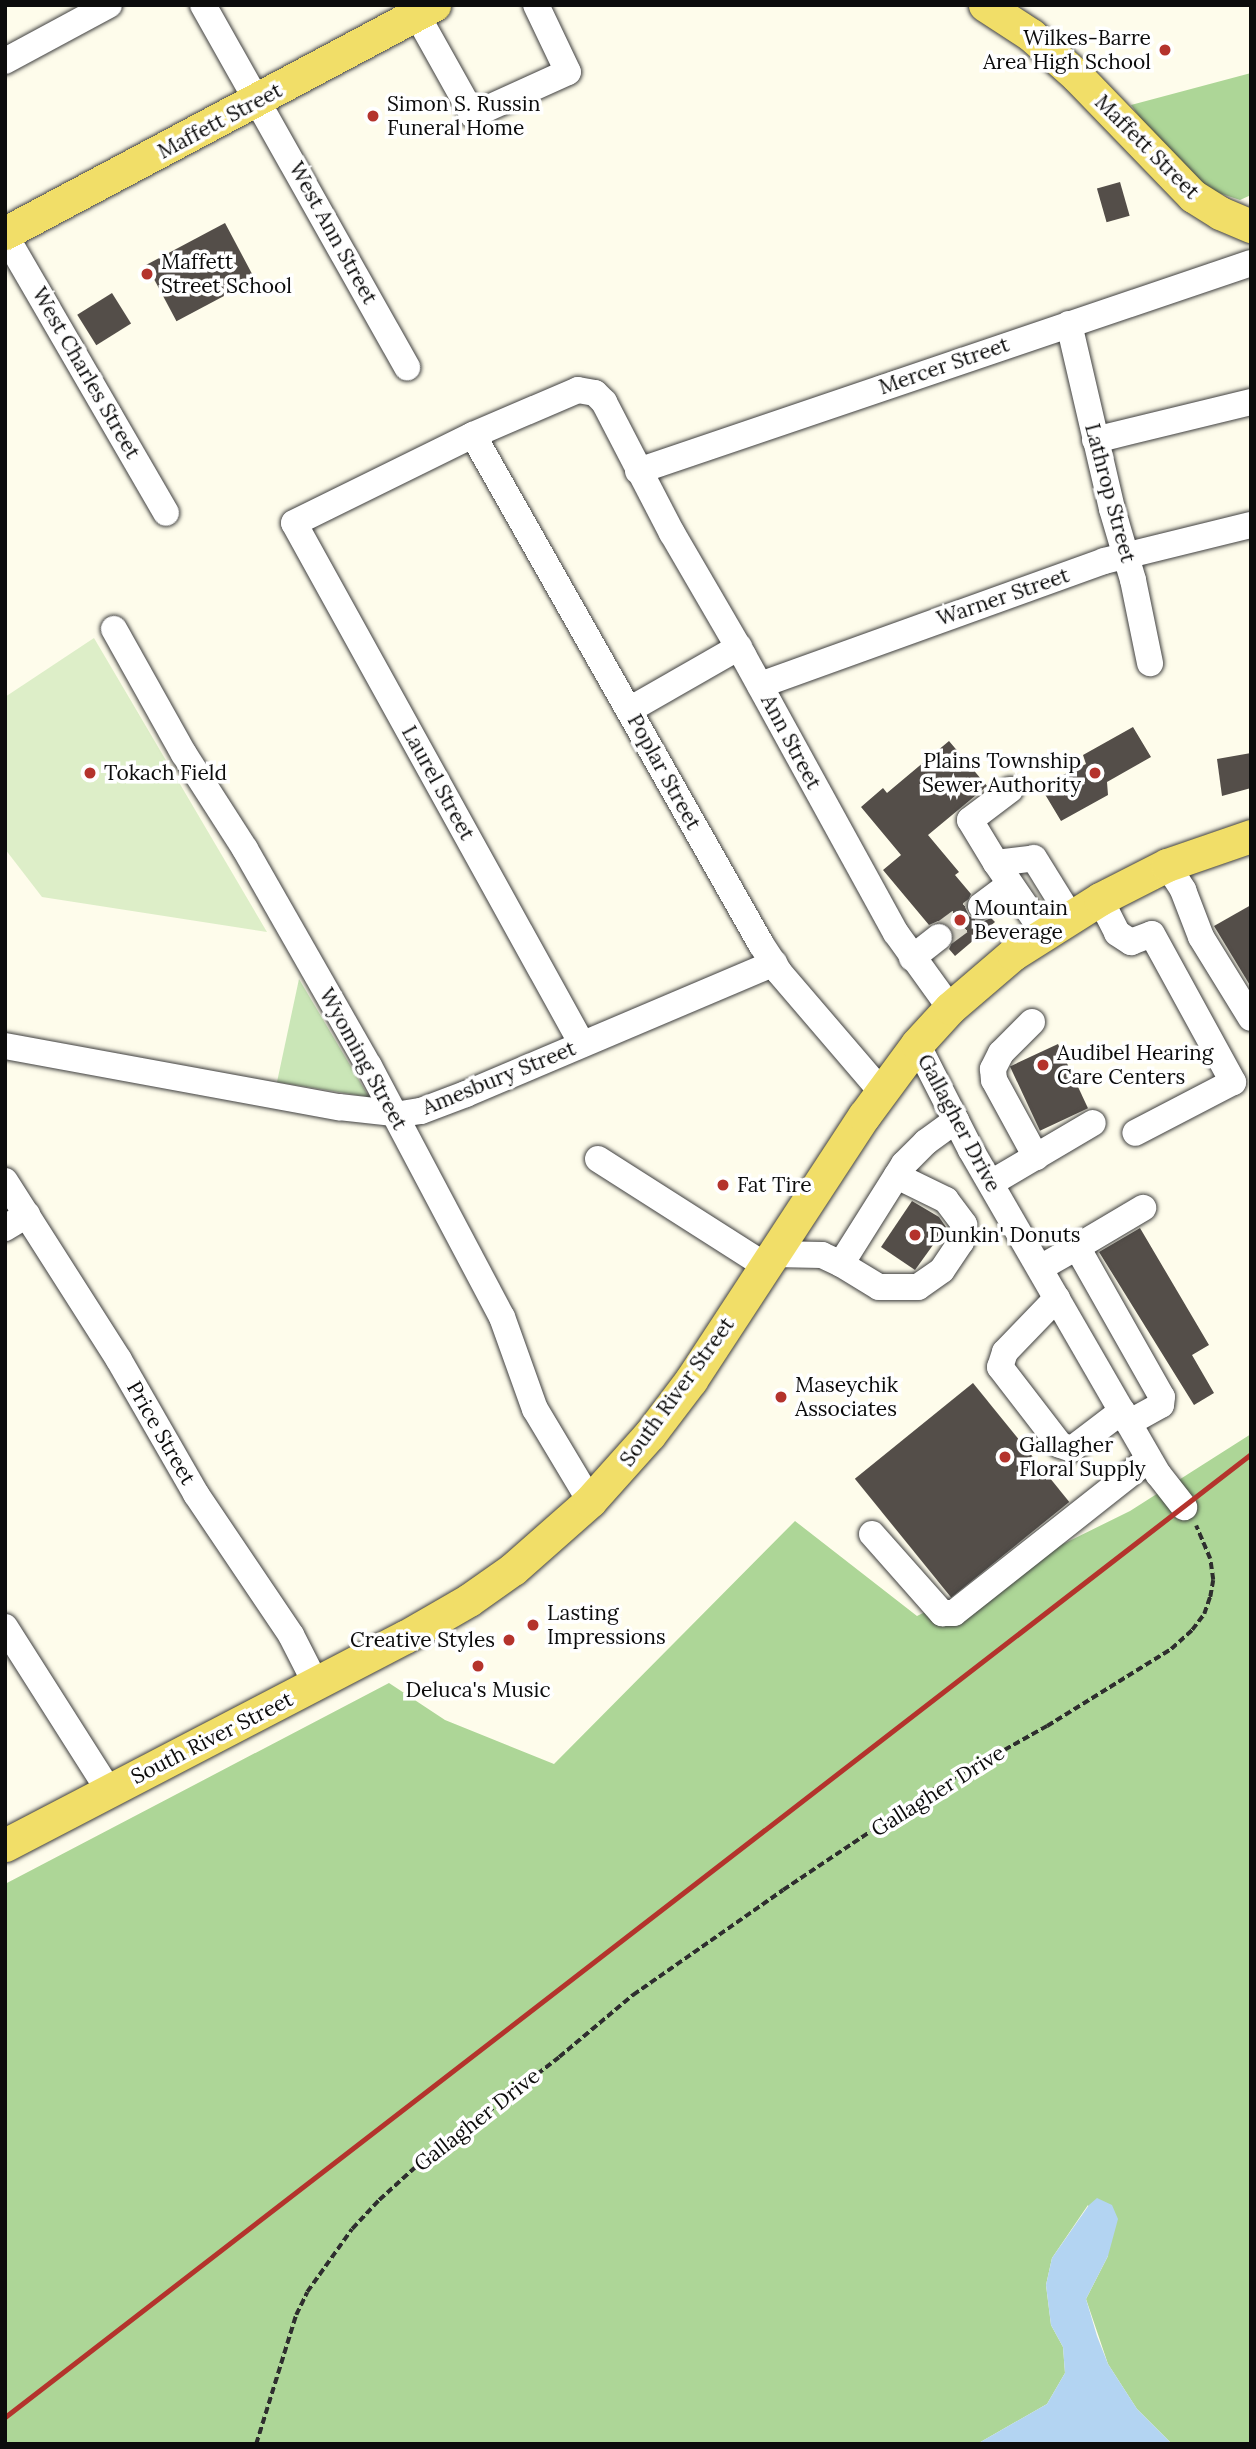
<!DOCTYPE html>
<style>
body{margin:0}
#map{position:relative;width:1256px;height:2449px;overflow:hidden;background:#fefceb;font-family:Lora,serif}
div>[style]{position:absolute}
.green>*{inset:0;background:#cae6b7}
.forest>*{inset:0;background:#add697}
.pitch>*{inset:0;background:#ddeec8}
.water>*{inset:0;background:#b3d4f2}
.building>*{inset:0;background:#544e49;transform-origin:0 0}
.minor-tunnel>*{height:26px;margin-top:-13px;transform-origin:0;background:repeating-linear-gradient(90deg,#dad8ca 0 26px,transparent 0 39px)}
.path>*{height:3.5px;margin-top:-1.75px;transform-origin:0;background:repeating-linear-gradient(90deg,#2e2e2e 0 7px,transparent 0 10.5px)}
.roads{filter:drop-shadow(0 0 2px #3f3f3f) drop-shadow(0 0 2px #3f3f3f)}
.minor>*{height:26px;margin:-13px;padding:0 13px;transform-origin:13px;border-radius:13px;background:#fff}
.major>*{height:33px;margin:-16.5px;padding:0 16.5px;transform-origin:16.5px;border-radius:16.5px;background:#f1de68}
.rail>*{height:5px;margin:-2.5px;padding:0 2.5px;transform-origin:2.5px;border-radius:2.5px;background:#b4332c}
.dots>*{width:19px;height:19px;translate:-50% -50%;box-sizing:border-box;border:4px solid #fff;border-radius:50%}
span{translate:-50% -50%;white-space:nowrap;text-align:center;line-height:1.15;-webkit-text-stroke:7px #fff;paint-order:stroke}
.poi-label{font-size:21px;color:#0c0c0c}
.right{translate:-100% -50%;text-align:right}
.left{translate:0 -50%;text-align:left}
.street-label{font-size:21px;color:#0c0c0c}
.frame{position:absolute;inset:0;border:7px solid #0c0c0c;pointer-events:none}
</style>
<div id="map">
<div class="green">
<i style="clip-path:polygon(299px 979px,369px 1097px,277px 1082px)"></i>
</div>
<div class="forest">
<i style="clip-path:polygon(1251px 73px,1251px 195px,1240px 200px,1201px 187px,1173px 164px,1131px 105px)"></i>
<i style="clip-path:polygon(1251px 1434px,1251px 2444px,1172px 2444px,1137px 2409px,1108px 2364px,1086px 2299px,1108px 2256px,1088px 2205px,1052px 2258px,1046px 2285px,1051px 2325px,1063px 2347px,1065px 2373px,1047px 2404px,977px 2444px,5px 2444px,5px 1884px,389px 1683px,445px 1720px,554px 1764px,795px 1521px,917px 1616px,1130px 1511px)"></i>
</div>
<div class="pitch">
<i style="clip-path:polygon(94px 638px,267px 932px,42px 897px,5px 849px,5px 697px)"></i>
</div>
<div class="water">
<i style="clip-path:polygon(1097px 2198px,1112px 2205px,1118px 2219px,1108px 2256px,1086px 2299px,1097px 2336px,1108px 2364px,1137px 2409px,1172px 2444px,977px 2444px,1047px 2404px,1065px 2373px,1063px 2347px,1051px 2325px,1046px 2285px,1052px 2258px,1089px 2205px)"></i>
</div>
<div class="building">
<i style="left:1120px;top:182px;width:35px;height:24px;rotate:74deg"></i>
<i style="left:225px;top:223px;width:64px;height:89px;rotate:62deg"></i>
<i style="left:112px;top:293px;width:36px;height:41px;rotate:58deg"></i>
<i style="clip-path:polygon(1133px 727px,1151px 757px,1107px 782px,1108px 795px,1061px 821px,1040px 786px,1086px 764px,1083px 755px)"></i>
<i style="clip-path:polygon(949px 741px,987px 786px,928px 835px,959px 872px,955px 875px,971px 894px,965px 907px,969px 916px,982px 922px,991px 918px,995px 922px,955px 956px,949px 949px,955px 936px,951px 927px,938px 921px,929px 925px,883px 870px,901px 855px,861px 807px,883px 788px,887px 793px)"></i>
<i style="clip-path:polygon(1251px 753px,1251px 788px,1222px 796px,1217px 759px)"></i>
<i style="clip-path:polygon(1251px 905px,1251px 987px,1214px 926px)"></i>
<i style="left:1058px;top:1044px;width:71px;height:53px;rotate:65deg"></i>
<i style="clip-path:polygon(912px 1201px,939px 1217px,946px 1227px,915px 1270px,881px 1247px)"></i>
<i style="clip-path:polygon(1140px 1228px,1209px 1345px,1192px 1355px,1214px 1393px,1194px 1405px,1099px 1252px)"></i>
<i style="left:973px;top:1383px;width:153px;height:152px;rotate:51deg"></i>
</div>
<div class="minor-tunnel">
<i style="left:939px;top:937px;width:52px;rotate:-36.4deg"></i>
</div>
<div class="path">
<i style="left:256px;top:2444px;width:135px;rotate:-72.8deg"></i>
<i style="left:296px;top:2315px;width:25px;rotate:-64deg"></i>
<i style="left:307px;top:2292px;width:77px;rotate:-54.5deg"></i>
<i style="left:352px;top:2229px;width:40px;rotate:-47deg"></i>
<i style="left:379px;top:2200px;width:45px;rotate:-42.3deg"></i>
<i style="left:412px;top:2170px;width:185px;rotate:-37.5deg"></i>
<i style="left:559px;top:2057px;width:97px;rotate:-40deg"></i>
<i style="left:633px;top:1995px;width:183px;rotate:-35deg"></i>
<i style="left:783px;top:1890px;width:178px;rotate:-33.8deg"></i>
<i style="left:931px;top:1791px;width:133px;rotate:-29.3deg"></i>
<i style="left:1047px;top:1726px;width:146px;rotate:-31.8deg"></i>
<i style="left:1171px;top:1649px;width:28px;rotate:-42deg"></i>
<i style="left:1192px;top:1630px;width:20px;rotate:-53deg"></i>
<i style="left:1204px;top:1614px;width:18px;rotate:-71deg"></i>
<i style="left:1210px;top:1597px;width:17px;rotate:-80deg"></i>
<i style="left:1213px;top:1580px;width:21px;rotate:-98deg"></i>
<i style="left:1210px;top:1559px;width:36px;rotate:-113deg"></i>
</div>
<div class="roads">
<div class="minor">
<i style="left:203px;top:5px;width:416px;rotate:60.6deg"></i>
<i style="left:417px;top:15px;width:115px;rotate:60.8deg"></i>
<i style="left:473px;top:115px;width:104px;rotate:-24.4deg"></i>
<i style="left:568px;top:72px;width:74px;rotate:-115.5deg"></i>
<i style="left:5px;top:61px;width:118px;rotate:-28.3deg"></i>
<i style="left:5px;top:235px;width:321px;rotate:59.9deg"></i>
<i style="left:1069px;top:324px;width:190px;rotate:76.9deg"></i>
<i style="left:1112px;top:509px;width:74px;rotate:73.5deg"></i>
<i style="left:1133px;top:580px;width:85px;rotate:78.4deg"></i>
<i style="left:473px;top:435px;width:585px;rotate:60.5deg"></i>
<i style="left:761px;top:944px;width:33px;rotate:57deg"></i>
<i style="left:779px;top:972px;width:157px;rotate:49.4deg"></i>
<i style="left:1095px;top:440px;width:161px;rotate:-13.7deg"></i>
<i style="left:638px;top:471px;width:647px;rotate:-18.74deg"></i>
<i style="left:114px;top:629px;width:143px;rotate:60.8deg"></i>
<i style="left:184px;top:754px;width:113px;rotate:57.3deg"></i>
<i style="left:245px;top:849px;width:250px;rotate:60.3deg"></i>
<i style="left:369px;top:1066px;width:284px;rotate:62.1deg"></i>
<i style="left:502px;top:1317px;width:98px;rotate:70.3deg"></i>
<i style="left:535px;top:1409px;width:107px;rotate:59.1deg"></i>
<i style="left:760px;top:685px;width:366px;rotate:-19.8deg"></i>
<i style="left:1104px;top:561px;width:151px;rotate:-13.8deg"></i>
<i style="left:629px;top:710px;width:127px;rotate:-29.8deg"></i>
<i style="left:996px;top:863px;width:50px;rotate:-121.2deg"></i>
<i style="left:970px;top:820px;width:50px;rotate:-36.9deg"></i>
<i style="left:1167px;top:865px;width:30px;rotate:57deg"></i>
<i style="left:1183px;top:890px;width:50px;rotate:69deg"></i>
<i style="left:1201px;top:937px;width:95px;rotate:58.3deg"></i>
<i style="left:1100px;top:899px;width:38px;rotate:63deg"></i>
<i style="left:1117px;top:933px;width:17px;rotate:33deg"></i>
<i style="left:1131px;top:942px;width:22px;rotate:-21deg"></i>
<i style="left:1152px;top:934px;width:169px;rotate:61.3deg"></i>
<i style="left:1233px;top:1082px;width:110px;rotate:152.5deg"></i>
<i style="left:981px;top:906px;width:36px;rotate:-37deg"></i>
<i style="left:1044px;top:933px;width:85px;rotate:-124.4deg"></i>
<i style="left:996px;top:863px;width:38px;rotate:-7deg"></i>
<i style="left:1034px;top:858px;width:68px;rotate:58.2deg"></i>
<i style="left:912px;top:958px;width:34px;rotate:-38deg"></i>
<i style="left:1032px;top:1022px;width:44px;rotate:135deg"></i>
<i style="left:1001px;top:1053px;width:18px;rotate:117deg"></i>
<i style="left:993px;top:1069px;width:11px;rotate:85deg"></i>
<i style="left:994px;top:1080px;width:88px;rotate:61.4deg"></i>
<i style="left:582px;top:1044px;width:595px;rotate:-118.93deg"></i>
<i style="left:294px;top:523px;width:199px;rotate:-26.2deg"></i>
<i style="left:473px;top:435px;width:114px;rotate:-23.2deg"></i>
<i style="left:578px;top:390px;width:17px;rotate:10deg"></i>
<i style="left:595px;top:393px;width:13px;rotate:45deg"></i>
<i style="left:604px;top:402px;width:148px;rotate:62.6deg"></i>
<i style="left:672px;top:533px;width:141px;rotate:59.8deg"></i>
<i style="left:743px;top:655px;width:317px;rotate:61.2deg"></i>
<i style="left:896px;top:933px;width:92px;rotate:54.2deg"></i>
<i style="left:917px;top:1044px;width:119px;rotate:63deg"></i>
<i style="left:971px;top:1150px;width:375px;rotate:60deg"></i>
<i style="left:1159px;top:1475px;width:41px;rotate:52deg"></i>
<i style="left:5px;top:1046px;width:340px;rotate:10.4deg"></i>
<i style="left:339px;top:1107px;width:62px;rotate:6.4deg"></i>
<i style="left:401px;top:1114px;width:20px;rotate:-9deg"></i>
<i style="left:421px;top:1111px;width:48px;rotate:-20.7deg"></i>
<i style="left:466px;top:1094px;width:335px;rotate:-23deg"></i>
<i style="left:598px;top:1159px;width:199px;rotate:32.5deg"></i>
<i style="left:5px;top:1181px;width:212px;rotate:57.5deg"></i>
<i style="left:119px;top:1360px;width:155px;rotate:60.1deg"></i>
<i style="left:196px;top:1494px;width:170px;rotate:56deg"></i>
<i style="left:291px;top:1635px;width:55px;rotate:63deg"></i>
<i style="left:991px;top:1183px;width:118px;rotate:-30.5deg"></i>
<i style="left:5px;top:1228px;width:26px;rotate:-31deg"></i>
<i style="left:1077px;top:1247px;width:77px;rotate:-30.6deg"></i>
<i style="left:774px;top:1254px;width:48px;rotate:1.2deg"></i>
<i style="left:822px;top:1255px;width:21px;rotate:25deg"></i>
<i style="left:841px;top:1264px;width:118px;rotate:-57.8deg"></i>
<i style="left:904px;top:1164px;width:31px;rotate:-45deg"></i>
<i style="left:926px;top:1142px;width:37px;rotate:-36deg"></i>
<i style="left:841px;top:1264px;width:44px;rotate:31.2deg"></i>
<i style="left:879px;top:1287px;width:39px"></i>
<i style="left:918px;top:1287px;width:29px;rotate:-35deg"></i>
<i style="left:942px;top:1270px;width:34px;rotate:-56deg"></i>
<i style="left:961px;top:1242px;width:18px;rotate:-81deg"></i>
<i style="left:964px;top:1224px;width:30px;rotate:-127deg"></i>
<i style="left:946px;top:1200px;width:55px;rotate:-153.9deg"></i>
<i style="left:1040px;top:1268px;width:43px;rotate:-29.6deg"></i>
<i style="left:1077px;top:1247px;width:172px;rotate:60.5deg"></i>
<i style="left:1162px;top:1397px;width:8px;rotate:97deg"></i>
<i style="left:1161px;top:1405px;width:37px;rotate:151deg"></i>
<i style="left:1057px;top:1298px;width:75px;rotate:133.9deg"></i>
<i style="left:1005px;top:1352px;width:16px;rotate:108deg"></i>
<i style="left:1000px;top:1367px;width:98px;rotate:52.4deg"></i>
<i style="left:1060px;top:1445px;width:13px;rotate:18deg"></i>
<i style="left:1072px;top:1449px;width:63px;rotate:-37.2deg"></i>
<i style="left:872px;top:1534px;width:106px;rotate:48.5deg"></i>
<i style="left:942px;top:1613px;width:12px"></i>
<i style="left:954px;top:1613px;width:248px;rotate:-38.3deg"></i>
<i style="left:5px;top:1627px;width:194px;rotate:57.6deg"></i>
</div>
<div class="major">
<i style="left:985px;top:5px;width:55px;rotate:33.1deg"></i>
<i style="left:1031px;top:35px;width:62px;rotate:41.7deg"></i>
<i style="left:1077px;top:76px;width:167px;rotate:46deg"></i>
<i style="left:1193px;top:196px;width:32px;rotate:32deg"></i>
<i style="left:1220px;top:213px;width:34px;rotate:23deg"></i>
<i style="left:5px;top:233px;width:486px;rotate:-28deg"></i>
<i style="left:5px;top:1845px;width:451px;rotate:-27.5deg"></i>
<i style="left:405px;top:1637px;width:74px;rotate:-30deg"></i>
<i style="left:469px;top:1600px;width:54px;rotate:-35.2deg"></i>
<i style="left:513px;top:1569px;width:103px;rotate:-41.4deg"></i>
<i style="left:590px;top:1501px;width:90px;rotate:-48.2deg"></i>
<i style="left:650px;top:1434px;width:68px;rotate:-52.8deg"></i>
<i style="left:691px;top:1380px;width:316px;rotate:-56.8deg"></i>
<i style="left:864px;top:1116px;width:89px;rotate:-53.6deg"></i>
<i style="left:917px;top:1044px;width:49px;rotate:-47.5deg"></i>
<i style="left:950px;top:1008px;width:83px;rotate:-40.6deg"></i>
<i style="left:1013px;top:954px;width:103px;rotate:-32.3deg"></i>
<i style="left:1100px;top:899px;width:75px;rotate:-26.9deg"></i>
<i style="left:1167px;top:865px;width:89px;rotate:-19deg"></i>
</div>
</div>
<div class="rail">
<i style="left:5px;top:2417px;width:1575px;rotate:-37.7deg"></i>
</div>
<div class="dots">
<i style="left:1165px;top:50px;background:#b4332c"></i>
<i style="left:373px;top:116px;background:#b4332c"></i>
<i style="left:147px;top:274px;background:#b4332c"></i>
<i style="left:90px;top:773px;background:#b4332c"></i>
<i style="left:1095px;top:773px;background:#b4332c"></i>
<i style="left:960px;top:920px;background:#b4332c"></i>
<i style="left:1043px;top:1065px;background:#b4332c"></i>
<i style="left:723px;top:1185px;background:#b4332c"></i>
<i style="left:915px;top:1235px;background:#b4332c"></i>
<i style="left:781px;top:1397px;background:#b4332c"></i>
<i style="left:1005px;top:1457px;background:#b4332c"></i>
<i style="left:533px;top:1625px;background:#b4332c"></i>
<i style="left:509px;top:1640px;background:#b4332c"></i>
<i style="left:478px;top:1666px;background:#b4332c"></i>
</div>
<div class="poi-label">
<span class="right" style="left:1151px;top:50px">Wilkes-Barre<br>Area High School</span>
<span class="left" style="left:387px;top:116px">Simon S. Russin<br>Funeral Home</span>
<span class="left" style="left:161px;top:274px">Maffett<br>Street School</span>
<span class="right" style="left:1081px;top:773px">Plains Township<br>Sewer Authority</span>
<span class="left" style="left:104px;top:773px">Tokach Field</span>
<span class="left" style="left:974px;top:920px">Mountain<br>Beverage</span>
<span class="left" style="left:1057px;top:1065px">Audibel Hearing<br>Care Centers</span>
<span class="left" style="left:737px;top:1185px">Fat Tire</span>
<span class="left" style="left:929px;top:1235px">Dunkin' Donuts</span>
<span class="left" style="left:795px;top:1397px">Maseychik<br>Associates</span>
<span class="left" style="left:1019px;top:1457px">Gallagher<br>Floral Supply</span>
<span class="left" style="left:547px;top:1625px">Lasting<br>Impressions</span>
<span class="right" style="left:495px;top:1640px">Creative Styles</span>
<span style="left:478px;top:1690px">Deluca's Music</span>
</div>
<div class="street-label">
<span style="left:220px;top:121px;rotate:-28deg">Maffett Street</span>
<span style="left:1147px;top:147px;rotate:45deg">Maffett Street</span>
<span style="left:333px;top:233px;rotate:61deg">West Ann Street</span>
<span style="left:944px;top:366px;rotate:-19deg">Mercer Street</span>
<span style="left:86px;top:373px;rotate:60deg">West Charles Street</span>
<span style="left:1110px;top:493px;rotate:75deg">Lathrop Street</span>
<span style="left:1003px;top:597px;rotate:-19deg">Warner Street</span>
<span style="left:791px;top:742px;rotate:62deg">Ann Street</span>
<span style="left:664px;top:772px;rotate:61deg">Poplar Street</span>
<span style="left:438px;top:783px;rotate:61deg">Laurel Street</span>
<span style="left:363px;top:1059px;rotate:61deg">Wyoming Street</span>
<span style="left:499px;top:1078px;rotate:-22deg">Amesbury Street</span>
<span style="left:959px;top:1123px;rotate:62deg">Gallagher Drive</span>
<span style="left:677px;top:1392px;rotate:-54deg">South River Street</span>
<span style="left:161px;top:1433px;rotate:60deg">Price Street</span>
<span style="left:212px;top:1738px;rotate:-27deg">South River Street</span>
<span style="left:938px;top:1791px;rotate:-32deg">Gallagher Drive</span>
<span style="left:477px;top:2120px;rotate:-38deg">Gallagher Drive</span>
</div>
<div class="frame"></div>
</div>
